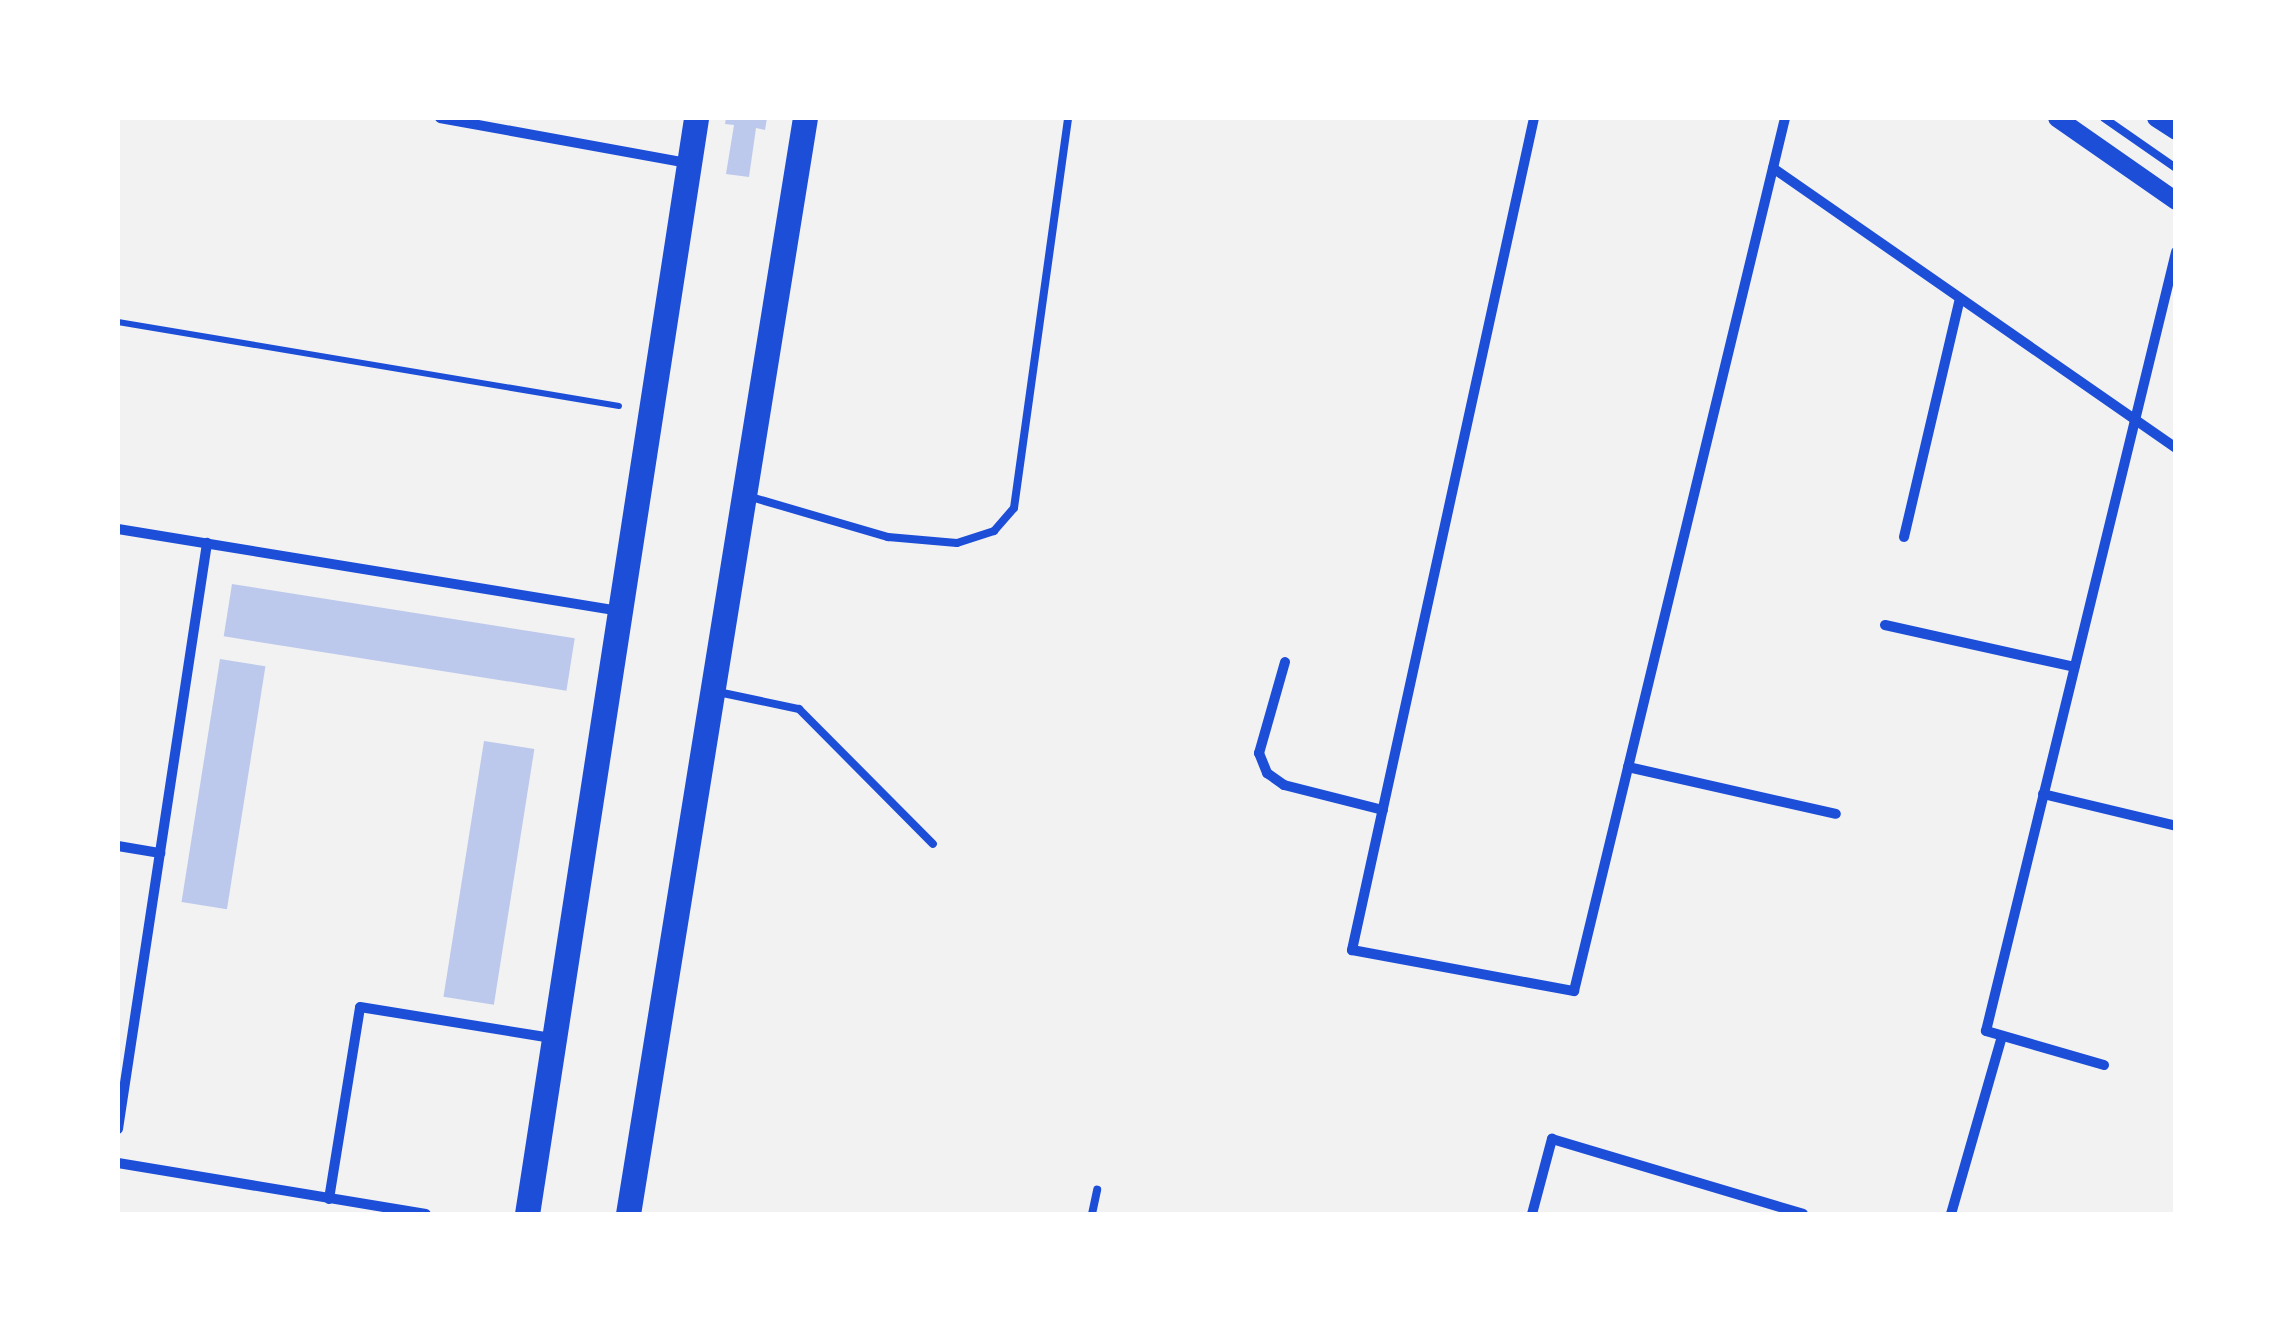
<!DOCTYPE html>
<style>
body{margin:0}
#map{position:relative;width:2293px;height:1332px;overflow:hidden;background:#f2f2f2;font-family:"Titillium Web",sans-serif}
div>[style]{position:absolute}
.building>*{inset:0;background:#bdc9ec;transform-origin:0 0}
.path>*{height:6px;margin:-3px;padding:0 3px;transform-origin:3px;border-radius:3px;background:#1d4ed8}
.service>*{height:8px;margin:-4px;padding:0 4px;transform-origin:4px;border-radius:4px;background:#1d4ed8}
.minor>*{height:10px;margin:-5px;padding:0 5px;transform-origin:5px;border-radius:5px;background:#1d4ed8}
.tertiary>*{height:18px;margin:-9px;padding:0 9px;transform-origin:9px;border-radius:9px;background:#1d4ed8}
.primary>*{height:25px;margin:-12.5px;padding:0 12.5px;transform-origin:12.5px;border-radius:12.5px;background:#1d4ed8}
span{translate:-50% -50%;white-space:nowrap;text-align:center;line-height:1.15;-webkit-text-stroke:8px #fff;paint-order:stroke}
.frame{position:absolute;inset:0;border:120px solid #fff;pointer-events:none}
</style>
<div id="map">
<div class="building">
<i style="clip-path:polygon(726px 118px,767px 118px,765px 130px,756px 128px,749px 177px,726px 174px,734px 125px,725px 124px)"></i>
<i style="left:232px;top:584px;width:347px;height:53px;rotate:9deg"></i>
<i style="left:220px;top:659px;width:46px;height:246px;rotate:9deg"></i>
<i style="left:484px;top:741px;width:51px;height:259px;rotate:9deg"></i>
</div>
<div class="path">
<i style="left:118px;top:322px;width:508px;rotate:9.52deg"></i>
</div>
<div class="service">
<i style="left:2104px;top:118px;width:88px;rotate:34.8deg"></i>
<i style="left:751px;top:497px;width:143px;rotate:16.3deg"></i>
<i style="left:888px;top:537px;width:69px;rotate:5deg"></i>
<i style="left:957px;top:543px;width:39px;rotate:-18deg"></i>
<i style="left:994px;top:531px;width:30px;rotate:-49deg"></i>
<i style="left:1014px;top:508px;width:394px;rotate:-82.1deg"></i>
<i style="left:718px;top:692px;width:83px;rotate:11.9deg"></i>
<i style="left:799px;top:709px;width:190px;rotate:45.2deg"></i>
<i style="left:1092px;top:1214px;width:25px;rotate:-78deg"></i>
</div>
<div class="minor">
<i style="left:440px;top:118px;width:252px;rotate:10.3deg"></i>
<i style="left:1534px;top:118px;width:852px;rotate:102.34deg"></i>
<i style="left:1352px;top:950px;width:226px;rotate:10.5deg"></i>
<i style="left:1574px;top:991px;width:898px;rotate:-76.41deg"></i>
<i style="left:1773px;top:168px;width:491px;rotate:34.8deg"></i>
<i style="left:118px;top:529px;width:509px;rotate:9.28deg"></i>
<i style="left:1904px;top:537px;width:244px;rotate:-76.8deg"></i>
<i style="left:1885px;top:625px;width:194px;rotate:12.5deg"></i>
<i style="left:1285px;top:662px;width:95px;rotate:105.9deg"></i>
<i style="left:1259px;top:753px;width:22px;rotate:68deg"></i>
<i style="left:1267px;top:773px;width:21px;rotate:35deg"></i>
<i style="left:1284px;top:785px;width:102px;rotate:14.2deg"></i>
<i style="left:1628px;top:767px;width:213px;rotate:12.7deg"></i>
<i style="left:2043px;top:794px;width:137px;rotate:13.5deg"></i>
<i style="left:118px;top:846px;width:43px;rotate:9.5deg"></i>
<i style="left:2104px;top:1065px;width:123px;rotate:-163.9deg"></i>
<i style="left:1986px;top:1031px;width:802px;rotate:-76.29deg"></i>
<i style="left:118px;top:1129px;width:593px;rotate:-81.36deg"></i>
<i style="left:118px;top:1163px;width:312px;rotate:9.4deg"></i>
<i style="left:329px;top:1199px;width:194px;rotate:-80.8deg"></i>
<i style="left:360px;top:1007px;width:194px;rotate:9.2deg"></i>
<i style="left:1532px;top:1214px;width:78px;rotate:-75.1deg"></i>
<i style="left:1552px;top:1139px;width:262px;rotate:16.6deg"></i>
<i style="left:1951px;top:1214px;width:181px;rotate:-74deg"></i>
</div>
<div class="tertiary">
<i style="left:2057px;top:118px;width:145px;rotate:34.9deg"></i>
<i style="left:2156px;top:118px;width:24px;rotate:33deg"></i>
</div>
<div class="primary">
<i style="left:527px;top:1214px;width:1109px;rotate:-81.23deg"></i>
<i style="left:628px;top:1214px;width:1110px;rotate:-80.83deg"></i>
</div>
<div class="frame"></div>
</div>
